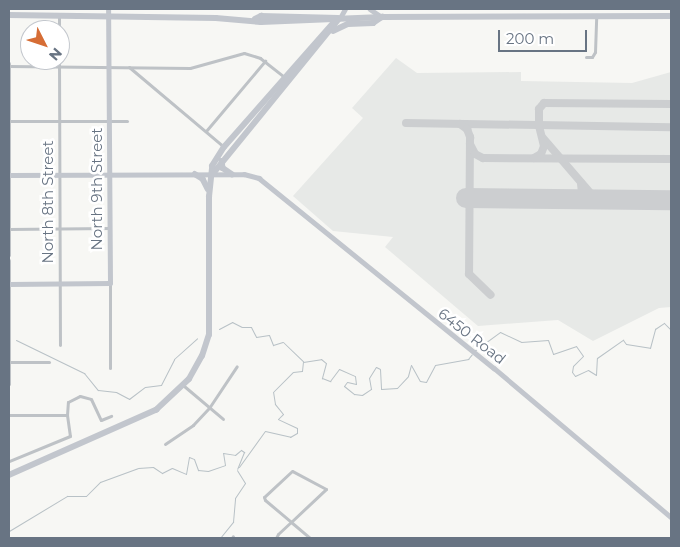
<!DOCTYPE html>
<style>
body{margin:0}
#map{position:relative;width:680px;height:547px;overflow:hidden;background:#f7f7f4;font-family:Montserrat,sans-serif}
div>[style]{position:absolute}
.built>*{inset:0;background:#e7e9e7}
.stream>*{height:1px;margin:-0.5px;padding:0 0.5px;transform-origin:0.5px;border-radius:0.5px;background:#b8c1c6}
.taxiway>*{height:8px;margin:-4px;padding:0 4px;transform-origin:4px;border-radius:4px;background:#ccced0}
.runway>*{height:20px;margin:-10px;padding:0 10px;transform-origin:10px;border-radius:10px;background:#ccced0}
.street>*{height:3px;margin:-1.5px;padding:0 1.5px;transform-origin:1.5px;border-radius:1.5px;background:#bec2c6}
.secondary>*{height:4.5px;margin:-2.25px;padding:0 2.25px;transform-origin:2.25px;border-radius:2.25px;background:#c2c6cd}
.highway>*{height:5.5px;margin:-2.75px;padding:0 2.75px;transform-origin:2.75px;border-radius:2.75px;background:#c2c6cd}
span{translate:-50% -50%;white-space:nowrap;text-align:center;line-height:1.15;-webkit-text-stroke:5px #fff;paint-order:stroke}
.street-label{font-size:15px;color:#687483}
.frame{position:absolute;inset:0;border:10px solid #687483;pointer-events:none}
.north{position:absolute;left:20px;top:20px;width:50px;height:50px;box-sizing:border-box;background:#fff;border:1px solid #c3c7cd;border-radius:50%;rotate:131deg;font-size:14px;font-weight:700;line-height:20px;text-align:center;color:#687483}
.north::after{content:'';display:block;margin:auto;width:18px;height:22px;background:#d66d35;clip-path:polygon(50% 0,100% 100%,50% 72%,0 100%)}
.scale{position:absolute;left:498px;top:30px;width:89px;height:22px;box-sizing:border-box;border:2px solid #687483;border-top:0;padding-left:6px;font-size:15px;line-height:18px;white-space:nowrap;color:#687483;-webkit-text-stroke:4px #fff;paint-order:stroke}
</style>
<div id="map">
<div class="built">
<i style="clip-path:polygon(396px 58px,417px 73px,521px 72px,521px 81px,632px 83px,671px 72px,671px 307px,659px 308px,593px 341px,558px 320px,478px 326px,385px 247px,393px 237px,333px 231px,293px 196px,363px 118px,352px 108px)"></i>
</div>
<div class="stream">
<i style="left:219px;top:329px;width:15px;rotate:-28deg"></i>
<i style="left:232px;top:322px;width:11px;rotate:27deg"></i>
<i style="left:242px;top:327px;width:9px"></i>
<i style="left:251px;top:327px;width:11px;rotate:63deg"></i>
<i style="left:256px;top:337px;width:13px;rotate:-9deg"></i>
<i style="left:269px;top:335px;width:11px;rotate:68deg"></i>
<i style="left:273px;top:345px;width:10px;rotate:-17deg"></i>
<i style="left:283px;top:342px;width:28px;rotate:44deg"></i>
<i style="left:16px;top:340px;width:76px;rotate:25.9deg"></i>
<i style="left:84px;top:373px;width:22px;rotate:51deg"></i>
<i style="left:98px;top:390px;width:18px;rotate:6deg"></i>
<i style="left:116px;top:392px;width:15px;rotate:28deg"></i>
<i style="left:129px;top:399px;width:20px;rotate:-37deg"></i>
<i style="left:145px;top:387px;width:16px;rotate:-7deg"></i>
<i style="left:161px;top:385px;width:29px;rotate:-63deg"></i>
<i style="left:174px;top:359px;width:31px;rotate:-42deg"></i>
<i style="left:474px;top:351px;width:32px;rotate:-36deg"></i>
<i style="left:500px;top:332px;width:23px;rotate:25deg"></i>
<i style="left:521px;top:342px;width:27px;rotate:-4deg"></i>
<i style="left:548px;top:340px;width:15px;rotate:70deg"></i>
<i style="left:553px;top:354px;width:24px;rotate:-19deg"></i>
<i style="left:576px;top:346px;width:12px;rotate:55deg"></i>
<i style="left:583px;top:356px;width:14px;rotate:135deg"></i>
<i style="left:573px;top:366px;width:6px;rotate:99deg"></i>
<i style="left:572px;top:372px;width:5px;rotate:53deg"></i>
<i style="left:575px;top:376px;width:14px;rotate:-25deg"></i>
<i style="left:588px;top:370px;width:9px;rotate:32deg"></i>
<i style="left:596px;top:375px;width:17px;rotate:-87deg"></i>
<i style="left:597px;top:358px;width:32px;rotate:-35deg"></i>
<i style="left:623px;top:340px;width:5px;rotate:53deg"></i>
<i style="left:626px;top:344px;width:24px;rotate:9deg"></i>
<i style="left:650px;top:348px;width:20px;rotate:-75deg"></i>
<i style="left:655px;top:329px;width:11px;rotate:-34deg"></i>
<i style="left:664px;top:323px;width:10px;rotate:45deg"></i>
<i style="left:303px;top:362px;width:18px;rotate:-9deg"></i>
<i style="left:321px;top:359px;width:6px;rotate:39deg"></i>
<i style="left:326px;top:363px;width:16px;rotate:105deg"></i>
<i style="left:322px;top:378px;width:9px;rotate:21deg"></i>
<i style="left:330px;top:381px;width:15px;rotate:-53deg"></i>
<i style="left:339px;top:369px;width:17px;rotate:24deg"></i>
<i style="left:355px;top:376px;width:8px;rotate:83deg"></i>
<i style="left:356px;top:384px;width:9px;rotate:-167deg"></i>
<i style="left:347px;top:382px;width:5px;rotate:127deg"></i>
<i style="left:344px;top:386px;width:13px;rotate:39deg"></i>
<i style="left:354px;top:394px;width:8px;rotate:7deg"></i>
<i style="left:362px;top:395px;width:11px;rotate:-34deg"></i>
<i style="left:371px;top:389px;width:11px;rotate:-100deg"></i>
<i style="left:369px;top:378px;width:13px;rotate:-58deg"></i>
<i style="left:376px;top:367px;width:4px;rotate:27deg"></i>
<i style="left:380px;top:369px;width:20px;rotate:87deg"></i>
<i style="left:381px;top:389px;width:16px;rotate:-4deg"></i>
<i style="left:397px;top:388px;width:16px;rotate:-47deg"></i>
<i style="left:408px;top:376px;width:11px;rotate:-75deg"></i>
<i style="left:411px;top:365px;width:18px;rotate:61deg"></i>
<i style="left:420px;top:381px;width:6px;rotate:9deg"></i>
<i style="left:426px;top:382px;width:19px;rotate:-62deg"></i>
<i style="left:435px;top:365px;width:34px;rotate:-10deg"></i>
<i style="left:468px;top:359px;width:6px;rotate:-51deg"></i>
<i style="left:239px;top:467px;width:44px;rotate:-54.2deg"></i>
<i style="left:265px;top:431px;width:26px;rotate:13deg"></i>
<i style="left:290px;top:437px;width:8px;rotate:-30deg"></i>
<i style="left:297px;top:433px;width:5px;rotate:-90deg"></i>
<i style="left:297px;top:428px;width:21px;rotate:-155deg"></i>
<i style="left:278px;top:419px;width:7px;rotate:-45deg"></i>
<i style="left:283px;top:414px;width:13px;rotate:-129deg"></i>
<i style="left:275px;top:404px;width:12px;rotate:-99deg"></i>
<i style="left:273px;top:392px;width:28px;rotate:-45deg"></i>
<i style="left:293px;top:372px;width:9px;rotate:-6deg"></i>
<i style="left:302px;top:371px;width:9px;rotate:-84deg"></i>
<i style="left:9px;top:531px;width:68px;rotate:-31.1deg"></i>
<i style="left:67px;top:496px;width:19px"></i>
<i style="left:86px;top:496px;width:20px;rotate:-45deg"></i>
<i style="left:100px;top:482px;width:40px;rotate:-20.2deg"></i>
<i style="left:138px;top:468px;width:15px;rotate:-4deg"></i>
<i style="left:153px;top:467px;width:11px;rotate:34deg"></i>
<i style="left:162px;top:473px;width:11px;rotate:-27deg"></i>
<i style="left:172px;top:468px;width:15px;rotate:23deg"></i>
<i style="left:186px;top:474px;width:17px;rotate:-80deg"></i>
<i style="left:189px;top:457px;width:5px;rotate:22deg"></i>
<i style="left:194px;top:459px;width:12px;rotate:70deg"></i>
<i style="left:198px;top:470px;width:10px;rotate:6deg"></i>
<i style="left:208px;top:471px;width:18px;rotate:-19deg"></i>
<i style="left:225px;top:465px;width:12px;rotate:-99deg"></i>
<i style="left:223px;top:453px;width:12px;rotate:9deg"></i>
<i style="left:235px;top:455px;width:8px;rotate:-40deg"></i>
<i style="left:241px;top:450px;width:4px;rotate:34deg"></i>
<i style="left:244px;top:452px;width:18px;rotate:112deg"></i>
<i style="left:220px;top:538px;width:21px;rotate:-51deg"></i>
<i style="left:233px;top:522px;width:24px;rotate:-85deg"></i>
<i style="left:235px;top:498px;width:18px;rotate:-56deg"></i>
<i style="left:245px;top:483px;width:15px;rotate:-122deg"></i>
</div>
<div class="taxiway">
<i style="left:406px;top:123px;width:265px;rotate:0.9deg"></i>
<i style="left:460px;top:124px;width:9px;rotate:36deg"></i>
<i style="left:467px;top:129px;width:9px;rotate:69deg"></i>
<i style="left:470px;top:137px;width:137px;rotate:90.4deg"></i>
<i style="left:469px;top:274px;width:30px;rotate:44deg"></i>
<i style="left:543px;top:138px;width:75px;rotate:49.3deg"></i>
<i style="left:592px;top:195px;width:10px;rotate:24deg"></i>
<i style="left:470px;top:144px;width:11px;rotate:63deg"></i>
<i style="left:475px;top:154px;width:9px;rotate:27deg"></i>
<i style="left:483px;top:158px;width:188px;rotate:0.3deg"></i>
<i style="left:534px;top:158px;width:8px;rotate:-30deg"></i>
<i style="left:541px;top:154px;width:9px;rotate:-69deg"></i>
<i style="left:544px;top:146px;width:21px;rotate:-104deg"></i>
<i style="left:539px;top:126px;width:17px;rotate:-90deg"></i>
<i style="left:539px;top:109px;width:8px;rotate:-50deg"></i>
<i style="left:544px;top:103px;width:127px;rotate:0.5deg"></i>
<i style="left:571px;top:199px;width:13px;rotate:-29deg"></i>
<i style="left:582px;top:193px;width:10px;rotate:-96deg"></i>
</div>
<div class="runway">
<i style="left:466px;top:198px;width:205px;rotate:0.6deg"></i>
</div>
<div class="street">
<i style="left:59px;top:30px;width:14px;rotate:-90deg"></i>
<i style="left:586px;top:57px;width:6px"></i>
<i style="left:592px;top:57px;width:6px;rotate:-59deg"></i>
<i style="left:595px;top:52px;width:35px;rotate:-88deg"></i>
<i style="left:59px;top:60px;width:285px;rotate:89.8deg"></i>
<i style="left:9px;top:63px;width:192px;rotate:90deg"></i>
<i style="left:9px;top:66px;width:181px;rotate:0.6deg"></i>
<i style="left:190px;top:68px;width:56px;rotate:-15.5deg"></i>
<i style="left:244px;top:53px;width:17px;rotate:17deg"></i>
<i style="left:260px;top:58px;width:31px;rotate:38deg"></i>
<i style="left:129px;top:67px;width:124px;rotate:40.1deg"></i>
<i style="left:9px;top:121px;width:118px"></i>
<i style="left:206px;top:131px;width:92px;rotate:-49.9deg"></i>
<i style="left:9px;top:229px;width:101px;rotate:-0.6deg"></i>
<i style="left:9px;top:260px;width:124px;rotate:90deg"></i>
<i style="left:10px;top:362px;width:39px"></i>
<i style="left:110px;top:368px;width:85px;rotate:-90deg"></i>
<i style="left:184px;top:386px;width:51px;rotate:40.2deg"></i>
<i style="left:9px;top:415px;width:58px"></i>
<i style="left:67px;top:415px;width:21px;rotate:82deg"></i>
<i style="left:70px;top:436px;width:66px;rotate:157.7deg"></i>
<i style="left:67px;top:415px;width:13px;rotate:-86deg"></i>
<i style="left:68px;top:402px;width:13px;rotate:-27deg"></i>
<i style="left:80px;top:396px;width:11px;rotate:15deg"></i>
<i style="left:91px;top:399px;width:23px;rotate:65deg"></i>
<i style="left:101px;top:420px;width:11px;rotate:-22deg"></i>
<i style="left:165px;top:444px;width:34px;rotate:-34deg"></i>
<i style="left:193px;top:425px;width:23px;rotate:-47deg"></i>
<i style="left:209px;top:408px;width:50px;rotate:-56.3deg"></i>
<i style="left:232px;top:538px;width:2px;rotate:-63deg"></i>
<i style="left:276px;top:538px;width:4px;rotate:-63deg"></i>
<i style="left:278px;top:534px;width:18px;rotate:-43deg"></i>
<i style="left:291px;top:522px;width:48px;rotate:-43.3deg"></i>
<i style="left:326px;top:489px;width:38px;rotate:-152deg"></i>
<i style="left:292px;top:471px;width:38px;rotate:137deg"></i>
<i style="left:264px;top:497px;width:3px;rotate:72deg"></i>
<i style="left:265px;top:500px;width:34px;rotate:40deg"></i>
<i style="left:291px;top:522px;width:25px;rotate:40deg"></i>
</div>
<div class="secondary">
<i style="left:370px;top:9px;width:14px;rotate:34deg"></i>
<i style="left:340px;top:18px;width:10px;rotate:-61deg"></i>
<i style="left:9px;top:175px;width:235px;rotate:-0.2deg"></i>
<i style="left:244px;top:174px;width:16px;rotate:15deg"></i>
<i style="left:259px;top:178px;width:302px;rotate:39deg"></i>
<i style="left:494px;top:368px;width:231px;rotate:40.1deg"></i>
<i style="left:9px;top:284px;width:101px;rotate:-0.6deg"></i>
<i style="left:110px;top:283px;width:274px;rotate:-90.4deg"></i>
</div>
<div class="highway">
<i style="left:9px;top:15px;width:207px;rotate:0.8deg"></i>
<i style="left:216px;top:18px;width:45px;rotate:5.1deg"></i>
<i style="left:261px;top:22px;width:121px;rotate:-2.4deg"></i>
<i style="left:382px;top:17px;width:289px;rotate:-0.2deg"></i>
<i style="left:255px;top:19px;width:7px;rotate:-27deg"></i>
<i style="left:261px;top:16px;width:77px;rotate:1.5deg"></i>
<i style="left:333px;top:31px;width:17px;rotate:-25deg"></i>
<i style="left:348px;top:24px;width:25px;rotate:-2deg"></i>
<i style="left:373px;top:23px;width:11px;rotate:-34deg"></i>
<i style="left:222px;top:161px;width:7px;rotate:82deg"></i>
<i style="left:223px;top:168px;width:11px;rotate:34deg"></i>
<i style="left:195px;top:174px;width:9px;rotate:32deg"></i>
<i style="left:203px;top:179px;width:11px;rotate:63deg"></i>
<i style="left:212px;top:175px;width:200px;rotate:-50.9deg"></i>
<i style="left:9px;top:475px;width:161px;rotate:-23.9deg"></i>
<i style="left:156px;top:410px;width:45px;rotate:-43.2deg"></i>
<i style="left:189px;top:379px;width:26px;rotate:-61deg"></i>
<i style="left:202px;top:356px;width:22px;rotate:-72deg"></i>
<i style="left:209px;top:335px;width:138px;rotate:-90deg"></i>
<i style="left:209px;top:197px;width:31px;rotate:-84deg"></i>
<i style="left:212px;top:166px;width:22px;rotate:-58deg"></i>
<i style="left:224px;top:147px;width:169px;rotate:-48.6deg"></i>
</div>
<div class="street-label">
<span style="left:97px;top:189px;rotate:-90deg">North 9th Street</span>
<span style="left:48px;top:202px;rotate:-90deg">North 8th Street</span>
<span style="left:472px;top:336px;rotate:38deg">6450 Road</span>
</div>
<div class="frame"></div>
<div class="north">N</div>
<div class="scale">200 m</div>
</div>
